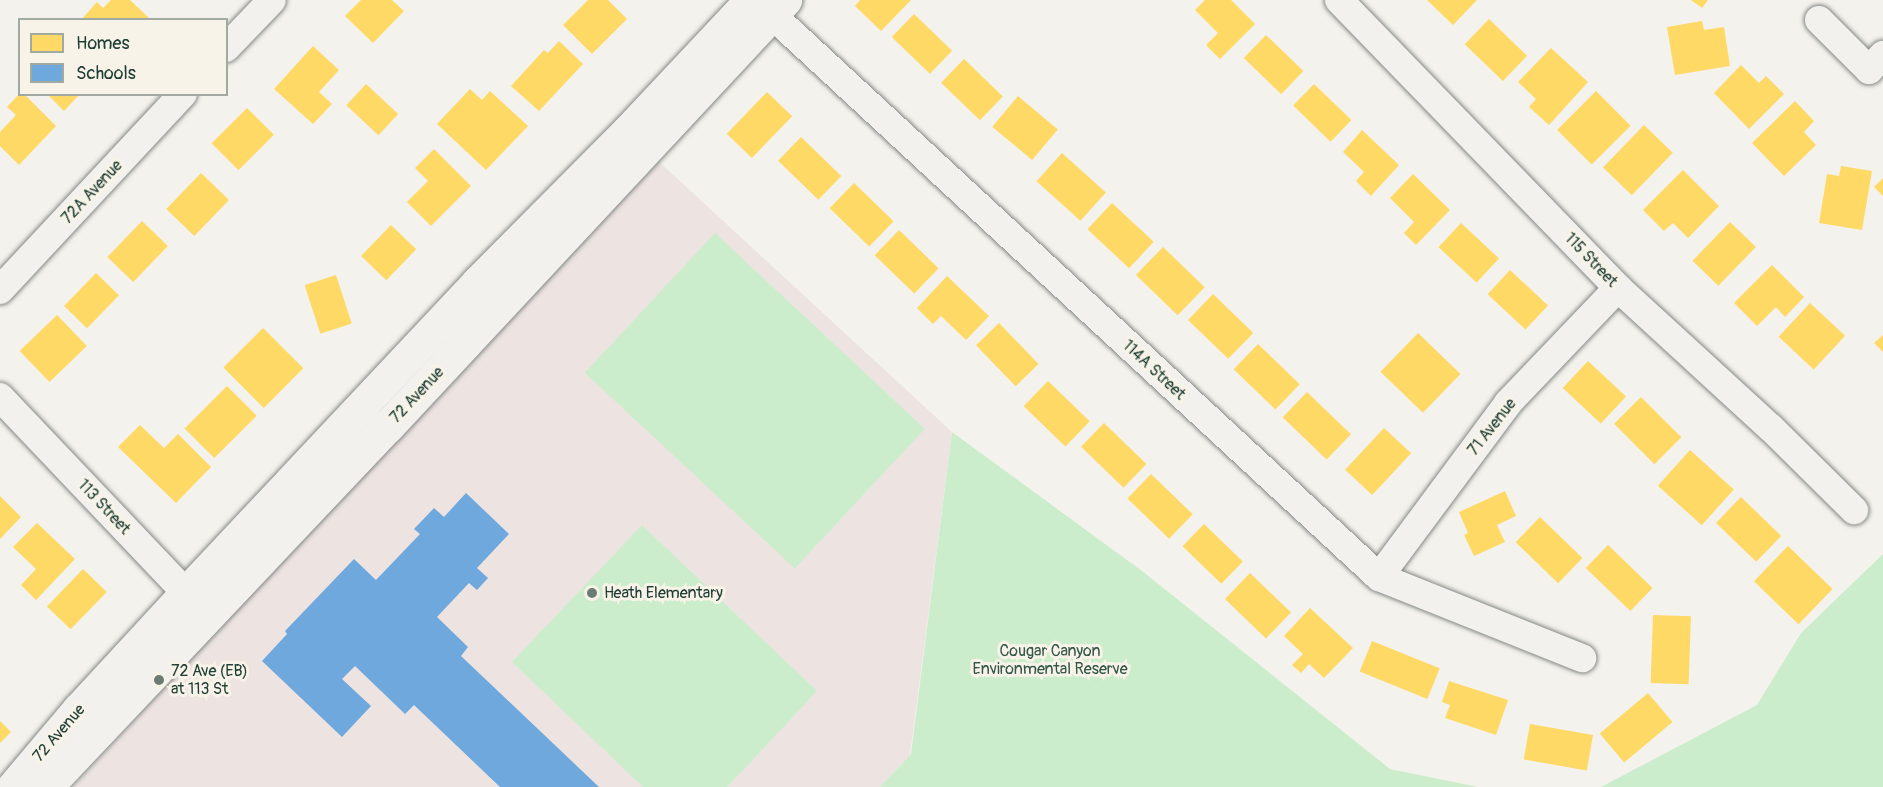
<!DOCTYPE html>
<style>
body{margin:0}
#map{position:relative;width:1883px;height:787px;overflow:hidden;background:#f4f2ec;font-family:Pangolin,sans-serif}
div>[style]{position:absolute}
.built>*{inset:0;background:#ede4e2}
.green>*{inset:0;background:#ccedcb;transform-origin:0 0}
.homes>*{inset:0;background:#ffd966;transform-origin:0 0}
.schools>*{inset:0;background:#6fa8dc}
.roads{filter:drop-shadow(0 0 2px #848985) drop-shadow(0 0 2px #848985)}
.minor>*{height:28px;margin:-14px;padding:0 14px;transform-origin:14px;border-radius:14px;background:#f2f1ed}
.secondary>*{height:33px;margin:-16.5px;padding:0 16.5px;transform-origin:16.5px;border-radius:16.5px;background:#f2f1ed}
.dots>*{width:16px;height:16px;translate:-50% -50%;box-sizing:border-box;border:3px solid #f7f3e8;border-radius:50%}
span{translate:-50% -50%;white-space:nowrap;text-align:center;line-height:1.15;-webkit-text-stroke:6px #f7f3e8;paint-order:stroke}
.street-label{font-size:16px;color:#1f3d34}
.poi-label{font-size:16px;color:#1f3d34}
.left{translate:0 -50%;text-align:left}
.park-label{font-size:16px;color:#345747}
.legend{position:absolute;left:18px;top:18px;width:210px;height:78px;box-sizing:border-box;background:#f7f3e8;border:2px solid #a1aaa0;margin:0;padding:8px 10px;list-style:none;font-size:18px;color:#1f3d34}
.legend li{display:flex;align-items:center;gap:12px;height:30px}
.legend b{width:30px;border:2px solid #a1aaa0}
</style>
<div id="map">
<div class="built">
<i style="clip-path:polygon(655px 158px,952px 432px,910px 755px,880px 787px,73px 787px)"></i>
</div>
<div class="green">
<i style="left:715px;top:233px;width:287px;height:191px;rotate:43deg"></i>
<i style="clip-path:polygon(952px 432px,1142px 571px,1390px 769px,1478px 787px,880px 787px,911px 754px)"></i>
<i style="clip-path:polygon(642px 525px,817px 691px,727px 787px,643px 787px,512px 662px)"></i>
<i style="clip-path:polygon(1883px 554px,1883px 787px,1601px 787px,1757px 705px,1801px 633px)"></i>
</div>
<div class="homes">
<i style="clip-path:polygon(111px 0,130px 0,149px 18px,81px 20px,97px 2px,103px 8px)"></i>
<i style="clip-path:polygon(361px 0,392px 0,404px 11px,373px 43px,345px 16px)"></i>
<i style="clip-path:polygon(588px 0,608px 0,627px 19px,592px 54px,563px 25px)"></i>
<i style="clip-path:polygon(860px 0,911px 0,881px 31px,855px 6px)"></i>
<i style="clip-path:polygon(1205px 0,1231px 0,1255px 24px,1220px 59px,1206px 45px,1218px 33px,1195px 10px)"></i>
<i style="clip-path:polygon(1427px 0,1477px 0,1453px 25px)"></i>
<i style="clip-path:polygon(1691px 0,1708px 0,1702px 8px)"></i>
<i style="left:914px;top:14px;width:53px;height:32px;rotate:44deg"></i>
<i style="left:1489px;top:19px;width:53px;height:35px;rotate:44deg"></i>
<i style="clip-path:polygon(1702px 21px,1704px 30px,1724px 27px,1730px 66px,1675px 75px,1667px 27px)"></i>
<i style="left:1266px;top:35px;width:52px;height:32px;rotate:44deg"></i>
<i style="clip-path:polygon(559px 41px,583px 64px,539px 111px,511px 86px,544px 50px,548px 53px)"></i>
<i style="clip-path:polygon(313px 46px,339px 70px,319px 92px,332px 104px,313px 124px,274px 89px)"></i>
<i style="clip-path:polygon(1551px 48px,1588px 82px,1549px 125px,1529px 107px,1536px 99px,1518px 82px)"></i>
<i style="left:964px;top:59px;width:54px;height:33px;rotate:44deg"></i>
<i style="clip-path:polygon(1741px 65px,1759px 83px,1766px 76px,1784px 94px,1749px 129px,1714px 93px)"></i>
<i style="left:366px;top:84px;width:44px;height:29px;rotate:43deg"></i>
<i style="left:1314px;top:84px;width:52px;height:30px;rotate:44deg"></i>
<i style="clip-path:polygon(470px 89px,482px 100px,490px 91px,528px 126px,486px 170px,437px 124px)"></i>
<i style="left:1596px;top:91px;width:49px;height:55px;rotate:45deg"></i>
<i style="left:767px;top:92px;width:35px;height:58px;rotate:44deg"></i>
<i style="clip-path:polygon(19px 94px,24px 94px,56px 126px,19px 165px,0 146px,0 132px,16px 115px,7px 107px)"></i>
<i style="clip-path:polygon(47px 94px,80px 94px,64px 111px)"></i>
<i style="left:1018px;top:96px;width:52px;height:40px;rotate:40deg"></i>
<i style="clip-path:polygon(1795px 101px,1814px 121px,1804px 132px,1816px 145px,1784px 176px,1752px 143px)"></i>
<i style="left:247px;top:108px;width:38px;height:50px;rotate:45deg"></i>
<i style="left:1644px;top:125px;width:40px;height:59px;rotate:44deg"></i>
<i style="clip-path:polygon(1362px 130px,1399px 165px,1371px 196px,1356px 181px,1364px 172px,1343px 152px)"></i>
<i style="left:801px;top:137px;width:56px;height:33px;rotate:44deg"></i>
<i style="clip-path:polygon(434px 149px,471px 186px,431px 226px,407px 202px,428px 181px,415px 168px)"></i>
<i style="left:1062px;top:153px;width:59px;height:38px;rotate:42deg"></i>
<i style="clip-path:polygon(1841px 166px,1872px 171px,1862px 230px,1819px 223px,1827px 174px,1839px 176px)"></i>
<i style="clip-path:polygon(1683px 170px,1719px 206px,1688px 238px,1673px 223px,1664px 231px,1643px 210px)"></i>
<i style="left:201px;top:173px;width:39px;height:50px;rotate:44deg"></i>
<i style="clip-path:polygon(1413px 174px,1450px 210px,1416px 245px,1404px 233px,1414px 222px,1390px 198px)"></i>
<i style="clip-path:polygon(1883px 178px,1883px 196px,1874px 187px)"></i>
<i style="left:854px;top:183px;width:55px;height:35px;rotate:44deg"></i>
<i style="left:1112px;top:203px;width:57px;height:36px;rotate:43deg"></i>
<i style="left:142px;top:221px;width:36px;height:50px;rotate:44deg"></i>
<i style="left:1730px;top:222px;width:36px;height:54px;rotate:44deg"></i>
<i style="left:1461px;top:223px;width:52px;height:33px;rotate:43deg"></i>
<i style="left:391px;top:225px;width:35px;height:43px;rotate:44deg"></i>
<i style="left:899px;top:230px;width:55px;height:35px;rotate:44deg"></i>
<i style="left:1163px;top:247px;width:58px;height:39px;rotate:44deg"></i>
<i style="clip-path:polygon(1772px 265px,1804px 297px,1785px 317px,1776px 307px,1757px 326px,1734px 303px)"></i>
<i style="left:1510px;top:270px;width:52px;height:33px;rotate:43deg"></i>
<i style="left:96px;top:273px;width:32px;height:46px;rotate:44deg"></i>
<i style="left:336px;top:275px;width:51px;height:33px;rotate:72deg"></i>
<i style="clip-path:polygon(947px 276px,989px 316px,966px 340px,941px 316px,933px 324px,917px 308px)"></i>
<i style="left:1213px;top:294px;width:56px;height:36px;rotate:44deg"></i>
<i style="left:1810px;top:303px;width:48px;height:46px;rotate:43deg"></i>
<i style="left:57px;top:315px;width:43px;height:52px;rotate:46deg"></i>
<i style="left:999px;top:323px;width:57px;height:32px;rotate:46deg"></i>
<i style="left:263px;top:328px;width:57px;height:56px;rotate:45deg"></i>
<i style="left:1418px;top:333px;width:59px;height:54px;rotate:44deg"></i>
<i style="clip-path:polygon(1883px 335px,1883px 352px,1874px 343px)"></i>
<i style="left:1258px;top:344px;width:58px;height:35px;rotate:44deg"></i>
<i style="left:1588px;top:361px;width:52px;height:37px;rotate:43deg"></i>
<i style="left:1048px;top:381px;width:58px;height:35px;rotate:44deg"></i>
<i style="left:227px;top:386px;width:42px;height:60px;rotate:45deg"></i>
<i style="left:1307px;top:392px;width:61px;height:35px;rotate:44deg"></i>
<i style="left:1641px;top:397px;width:57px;height:38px;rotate:45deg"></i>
<i style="left:1104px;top:423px;width:59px;height:33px;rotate:44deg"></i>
<i style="clip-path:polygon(140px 425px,164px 448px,178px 434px,211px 467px,176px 503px,118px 447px)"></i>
<i style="left:1384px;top:428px;width:37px;height:57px;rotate:43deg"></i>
<i style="left:1690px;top:450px;width:59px;height:48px;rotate:42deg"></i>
<i style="left:1151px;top:474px;width:58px;height:34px;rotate:44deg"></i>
<i style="clip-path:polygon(1505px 491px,1516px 516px,1497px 525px,1505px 542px,1474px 556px,1464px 535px,1468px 533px,1459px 512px)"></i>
<i style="clip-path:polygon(0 496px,21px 517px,0 539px)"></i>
<i style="left:1741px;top:497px;width:56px;height:36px;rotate:44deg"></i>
<i style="left:1540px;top:517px;width:59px;height:35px;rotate:44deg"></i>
<i style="clip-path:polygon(37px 523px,75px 559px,36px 600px,21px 585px,36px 569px,13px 547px)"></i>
<i style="left:1204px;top:524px;width:54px;height:31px;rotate:44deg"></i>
<i style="left:1608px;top:545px;width:62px;height:32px;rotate:44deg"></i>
<i style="left:1788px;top:546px;width:62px;height:49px;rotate:44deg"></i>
<i style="left:83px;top:569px;width:33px;height:52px;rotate:44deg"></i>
<i style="left:1250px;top:573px;width:57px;height:36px;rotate:44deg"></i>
<i style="clip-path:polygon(1310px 608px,1353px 648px,1324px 678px,1309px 664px,1301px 673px,1292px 665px,1303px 654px,1284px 636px)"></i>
<i style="left:1653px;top:615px;width:38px;height:68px;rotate:2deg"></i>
<i style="left:1372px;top:641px;width:73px;height:33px;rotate:22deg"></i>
<i style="clip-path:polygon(1449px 681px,1508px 700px,1496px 735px,1445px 718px,1450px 705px,1442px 702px)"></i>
<i style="left:1648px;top:693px;width:38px;height:63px;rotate:50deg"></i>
<i style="clip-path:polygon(0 721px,11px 732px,0 743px)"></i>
<i style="left:1530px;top:724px;width:64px;height:36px;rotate:10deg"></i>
</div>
<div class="schools">
<i style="clip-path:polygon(466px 493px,509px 534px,477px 568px,488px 578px,477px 590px,469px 583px,437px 617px,468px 647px,461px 656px,599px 787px,500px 787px,414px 705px,405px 714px,355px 666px,342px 679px,371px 706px,342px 737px,262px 661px,287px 634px,285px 631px,354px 559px,376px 580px,420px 534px,414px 529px,434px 508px,444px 517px)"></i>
</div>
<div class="roads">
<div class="minor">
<i style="left:1339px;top:0;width:401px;rotate:45.9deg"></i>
<i style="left:1618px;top:288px;width:207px;rotate:42.5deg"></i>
<i style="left:1771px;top:428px;width:117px;rotate:44.7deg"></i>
<i style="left:771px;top:14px;width:829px;rotate:42.8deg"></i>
<i style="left:1379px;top:577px;width:219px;rotate:21.8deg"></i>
<i style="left:1819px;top:20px;width:71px;rotate:45deg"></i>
<i style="left:1869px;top:70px;width:21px;rotate:-47deg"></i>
<i style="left:226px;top:48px;width:66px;rotate:-46.2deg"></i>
<i style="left:0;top:290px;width:268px;rotate:-47deg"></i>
<i style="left:0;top:397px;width:292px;rotate:46.5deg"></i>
<i style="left:1379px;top:577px;width:217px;rotate:-53.4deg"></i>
<i style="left:1508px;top:403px;width:159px;rotate:-46.3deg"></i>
</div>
<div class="secondary">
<i style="left:13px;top:787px;width:102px;rotate:-49.8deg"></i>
<i style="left:79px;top:709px;width:158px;rotate:-47.3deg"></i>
<i style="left:186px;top:593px;width:427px;rotate:-46.8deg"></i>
<i style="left:478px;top:282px;width:213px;rotate:-45.2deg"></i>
<i style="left:628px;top:131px;width:180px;rotate:-46.8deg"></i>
<i style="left:46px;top:787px;width:496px;rotate:-46.6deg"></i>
<i style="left:387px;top:427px;width:584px;rotate:-47.01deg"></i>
</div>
</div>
<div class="dots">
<i style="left:592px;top:593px;background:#6a7c74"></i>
<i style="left:159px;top:680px;background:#6a7c74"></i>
</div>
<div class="street-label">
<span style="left:92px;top:192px;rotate:-47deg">72A Avenue</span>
<span style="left:1591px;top:260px;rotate:46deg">115 Street</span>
<span style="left:1154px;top:370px;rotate:43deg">114A Street</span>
<span style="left:417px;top:395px;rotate:-47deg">72 Avenue</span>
<span style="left:1492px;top:427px;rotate:-52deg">71 Avenue</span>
<span style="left:104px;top:507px;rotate:47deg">113 Street</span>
<span style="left:59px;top:733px;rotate:-49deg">72 Avenue</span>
</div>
<div class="poi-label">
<span class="left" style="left:604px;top:593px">Heath Elementary</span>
<span class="left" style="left:171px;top:680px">72 Ave (EB)<br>at 113 St</span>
</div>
<div class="park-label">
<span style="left:1050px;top:660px">Cougar Canyon<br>Environmental Reserve</span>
</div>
<ul class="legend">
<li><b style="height:16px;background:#ffd966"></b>Homes</li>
<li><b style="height:16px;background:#6fa8dc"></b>Schools</li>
</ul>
</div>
